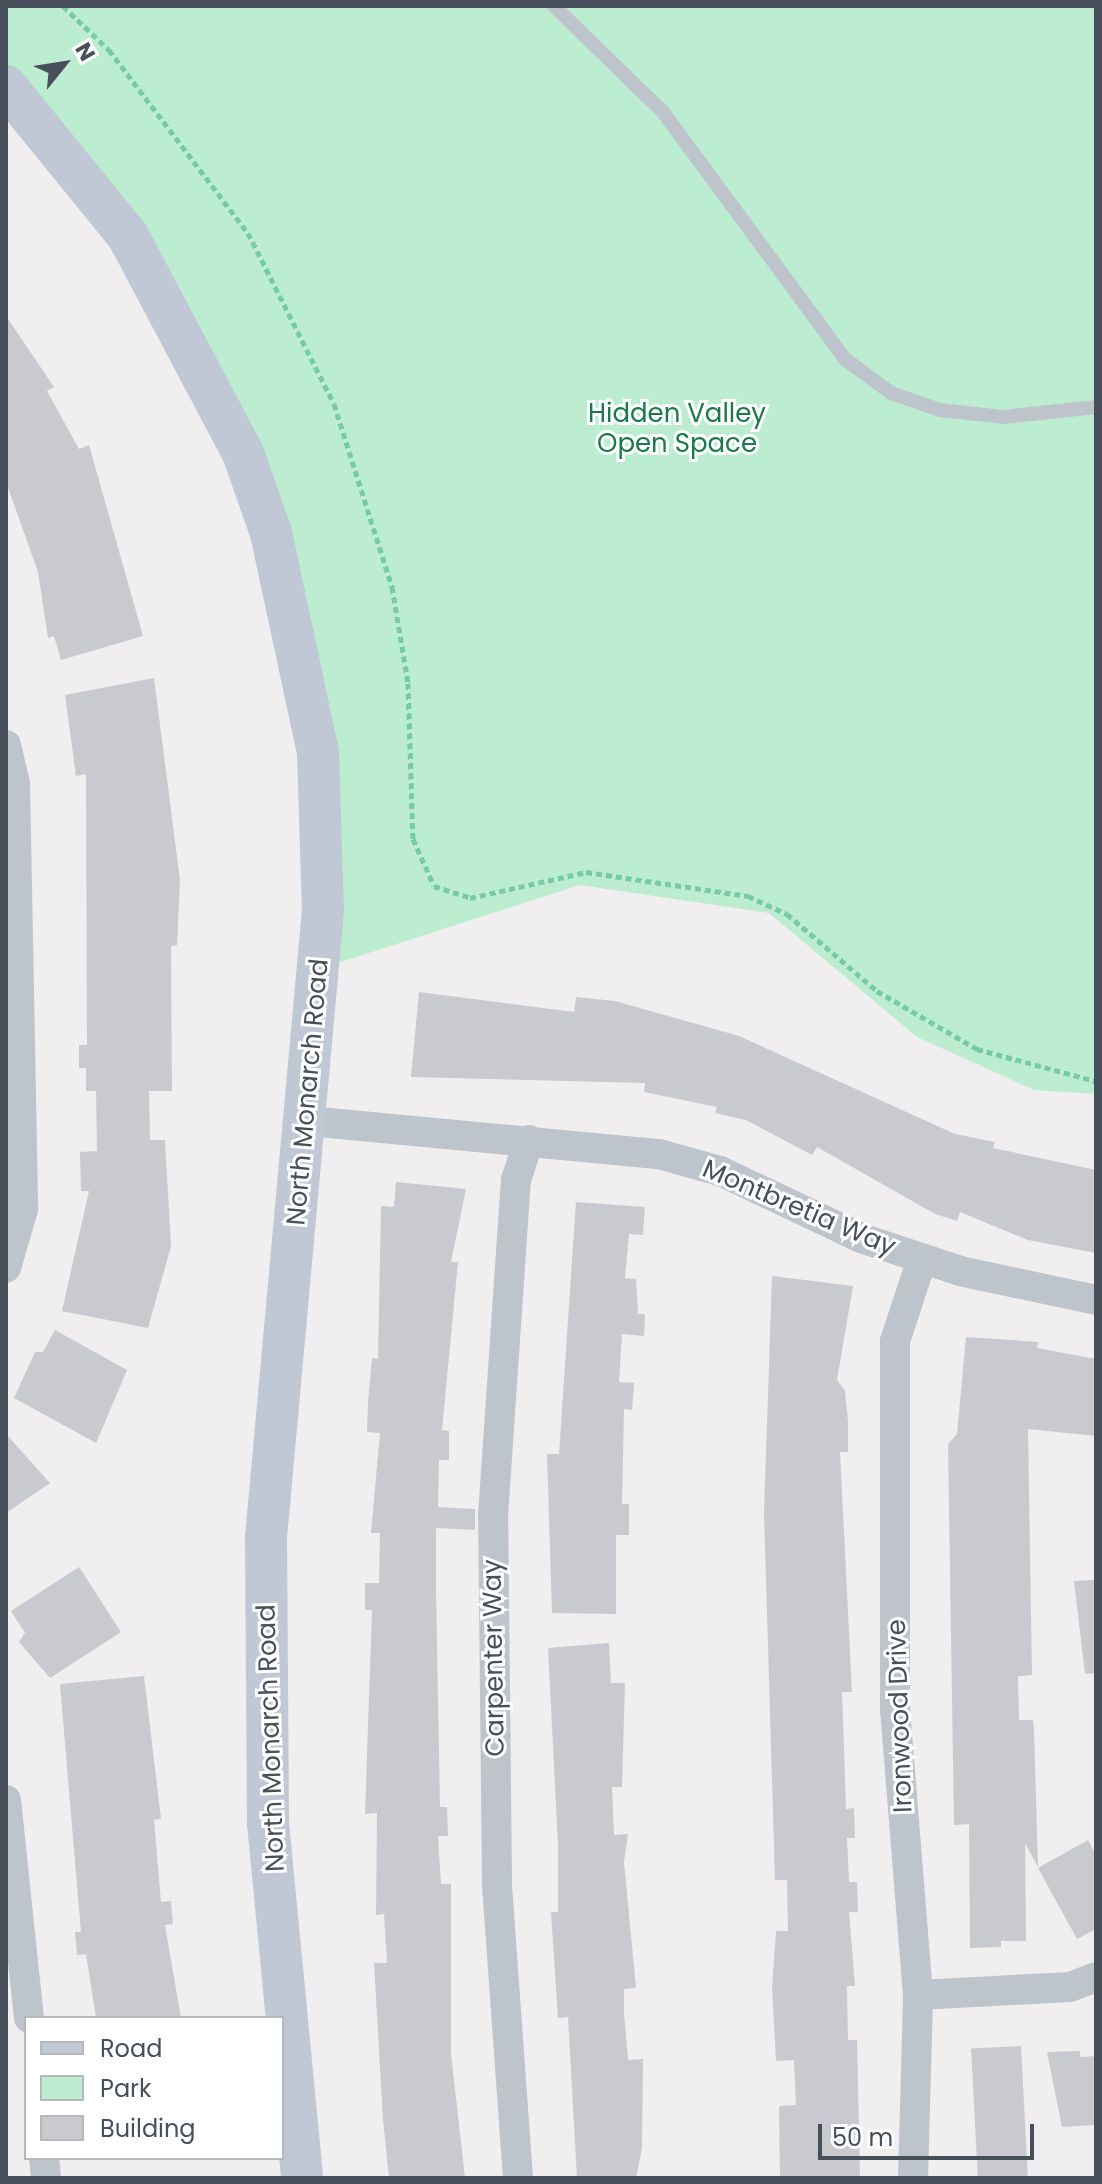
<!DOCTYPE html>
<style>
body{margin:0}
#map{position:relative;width:1102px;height:2184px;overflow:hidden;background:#f0eeee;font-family:Poppins,sans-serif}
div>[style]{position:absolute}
.green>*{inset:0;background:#bdedd1}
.building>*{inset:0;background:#c8cad0;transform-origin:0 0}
.path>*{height:5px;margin-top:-2.5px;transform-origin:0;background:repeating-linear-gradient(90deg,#76caa4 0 6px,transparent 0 10px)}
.lane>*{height:14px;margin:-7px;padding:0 7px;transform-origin:7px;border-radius:7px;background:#bdc4cc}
.street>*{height:30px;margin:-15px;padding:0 15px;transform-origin:15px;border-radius:15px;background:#bdc4cc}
.secondary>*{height:42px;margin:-21px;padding:0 21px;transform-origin:21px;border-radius:21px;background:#bfc8d4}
span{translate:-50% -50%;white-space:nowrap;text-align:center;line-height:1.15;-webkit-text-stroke:6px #fff;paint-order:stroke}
.park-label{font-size:26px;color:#1a794d}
.street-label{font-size:26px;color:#47505a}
.frame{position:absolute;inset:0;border:8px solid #47505a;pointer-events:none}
.legend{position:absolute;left:24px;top:2016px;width:260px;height:144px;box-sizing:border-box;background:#fff;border:2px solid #b5b9bd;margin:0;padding:10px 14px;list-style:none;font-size:24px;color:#47505a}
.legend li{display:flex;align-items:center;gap:16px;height:40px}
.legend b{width:40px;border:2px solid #b5b9bd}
.north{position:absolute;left:24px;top:24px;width:80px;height:80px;-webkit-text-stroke:6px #fff;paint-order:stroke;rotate:60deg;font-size:22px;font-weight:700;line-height:32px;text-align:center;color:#47505a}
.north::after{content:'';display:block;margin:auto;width:28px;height:36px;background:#47505a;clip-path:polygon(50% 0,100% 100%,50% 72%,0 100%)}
.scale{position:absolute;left:818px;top:2124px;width:216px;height:36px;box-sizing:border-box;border:4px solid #47505a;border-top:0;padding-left:10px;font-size:24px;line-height:28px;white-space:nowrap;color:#47505a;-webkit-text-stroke:6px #fff;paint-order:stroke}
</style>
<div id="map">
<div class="green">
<i style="clip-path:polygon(6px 6px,1096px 6px,1096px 1094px,1034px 1090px,917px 1037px,769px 913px,580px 885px,319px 969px,321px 836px,243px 453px,6px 86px)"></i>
</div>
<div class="building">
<i style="clip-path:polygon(6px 316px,54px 387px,47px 391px,79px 449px,89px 445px,143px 636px,61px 660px,54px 636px,48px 638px,38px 572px,6px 482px)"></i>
<i style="clip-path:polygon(154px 678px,180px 880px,177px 945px,171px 946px,172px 1091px,149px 1091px,150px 1140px,165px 1140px,171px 1246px,148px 1328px,62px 1311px,89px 1191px,81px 1191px,80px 1152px,97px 1151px,96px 1091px,86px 1091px,86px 1068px,79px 1068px,79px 1045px,87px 1045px,86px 774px,76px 776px,65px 695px)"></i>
<i style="clip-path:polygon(419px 992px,574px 1012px,576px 997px,615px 1001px,739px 1036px,955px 1134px,995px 1142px,993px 1148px,1096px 1170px,1096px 1253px,1028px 1240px,960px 1212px,957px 1221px,935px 1214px,817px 1147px,812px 1155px,746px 1120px,715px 1113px,717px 1107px,644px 1092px,645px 1083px,411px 1077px)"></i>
<i style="clip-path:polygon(396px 1182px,466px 1189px,451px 1262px,458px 1262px,442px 1430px,449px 1431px,449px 1460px,439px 1460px,438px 1507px,475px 1509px,475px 1530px,436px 1528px,436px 1590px,440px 1807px,447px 1807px,448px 1836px,438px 1836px,441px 1884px,451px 1884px,451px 2054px,465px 2178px,389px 2178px,383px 2119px,374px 1963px,387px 1963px,384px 1914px,376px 1915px,377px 1813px,365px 1814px,372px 1610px,365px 1610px,365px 1583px,379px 1583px,380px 1533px,371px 1533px,380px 1433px,367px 1432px,368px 1401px,372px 1358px,378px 1359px,381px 1206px,394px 1207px)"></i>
<i style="clip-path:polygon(576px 1202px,645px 1207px,643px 1235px,629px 1234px,625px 1278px,636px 1279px,638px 1314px,645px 1314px,644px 1336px,622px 1334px,619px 1382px,634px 1383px,632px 1410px,624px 1409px,622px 1504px,629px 1504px,629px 1535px,616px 1535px,616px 1614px,552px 1613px,547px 1454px,559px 1454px)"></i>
<i style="clip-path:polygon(772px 1276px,853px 1286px,837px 1380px,845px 1391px,848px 1421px,848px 1452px,840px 1452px,852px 1692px,842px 1692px,846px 1809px,854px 1808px,855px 1838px,847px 1838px,849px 1882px,857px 1882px,858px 1912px,849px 1912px,855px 1986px,847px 1986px,848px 2040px,857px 2040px,860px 2178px,780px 2178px,779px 2106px,796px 2105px,794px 2060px,776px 2061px,772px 1987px,776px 1931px,788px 1931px,787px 1880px,775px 1880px,764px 1512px)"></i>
<i style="clip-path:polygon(55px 1330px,127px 1370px,96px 1443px,14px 1398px,35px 1352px,43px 1352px)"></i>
<i style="clip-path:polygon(966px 1337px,1038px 1342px,1037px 1348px,1096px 1359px,1096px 1436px,1028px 1429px,1032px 1675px,1018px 1676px,1019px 1720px,1033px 1720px,1034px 1729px,1038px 1867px,1025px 1843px,1026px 1941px,1001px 1941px,1001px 1947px,970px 1948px,969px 1824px,954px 1825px,948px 1444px,957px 1434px)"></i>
<i style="clip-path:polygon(6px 1434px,50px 1483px,6px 1513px)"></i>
<i style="clip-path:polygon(79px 1567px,121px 1632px,50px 1678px,19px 1642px,25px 1633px,11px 1611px)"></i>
<i style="clip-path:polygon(1096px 1580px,1096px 1673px,1085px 1674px,1074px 1581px)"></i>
<i style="clip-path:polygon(609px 1643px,611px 1683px,625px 1683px,622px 1787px,612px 1787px,614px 1835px,628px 1834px,624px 1862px,636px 1988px,624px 1989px,624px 2013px,628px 2060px,643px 2059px,642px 2148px,636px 2178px,577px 2178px,568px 2017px,558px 2018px,551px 1912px,558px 1912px,558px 1844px,548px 1648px)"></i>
<i style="clip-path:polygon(144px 1676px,161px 1819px,154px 1820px,161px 1902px,171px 1901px,173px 1924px,165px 1925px,181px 2018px,96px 2018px,86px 1954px,77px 1955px,75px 1932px,81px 1932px,60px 1684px)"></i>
<i style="clip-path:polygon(1088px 1840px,1096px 1855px,1096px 1929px,1077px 1939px,1038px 1868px)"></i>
<i style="left:1021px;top:2046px;width:132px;height:50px;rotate:87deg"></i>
<i style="clip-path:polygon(1080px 2051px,1080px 2057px,1096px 2056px,1096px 2125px,1062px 2127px,1047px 2052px)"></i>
</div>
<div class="path">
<i style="left:63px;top:6px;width:64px;rotate:43.7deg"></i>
<i style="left:109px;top:50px;width:230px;rotate:52.8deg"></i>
<i style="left:248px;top:233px;width:191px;rotate:63.3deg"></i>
<i style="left:334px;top:404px;width:192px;rotate:72.4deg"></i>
<i style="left:392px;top:587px;width:97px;rotate:80.5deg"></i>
<i style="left:408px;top:683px;width:156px;rotate:88.2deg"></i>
<i style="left:413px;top:839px;width:51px;rotate:65.9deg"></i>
<i style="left:434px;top:886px;width:38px;rotate:18deg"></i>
<i style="left:470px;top:898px;width:119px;rotate:-12.6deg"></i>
<i style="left:586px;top:872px;width:164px;rotate:8.4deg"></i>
<i style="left:748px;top:896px;width:43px;rotate:24.8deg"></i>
<i style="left:787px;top:914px;width:118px;rotate:40.5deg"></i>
<i style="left:877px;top:991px;width:116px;rotate:30.1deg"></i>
<i style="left:977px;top:1049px;width:123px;rotate:15.1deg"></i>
</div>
<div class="lane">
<i style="left:554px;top:6px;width:152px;rotate:44.2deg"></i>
<i style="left:663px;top:112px;width:307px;rotate:53.6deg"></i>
<i style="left:845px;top:359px;width:57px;rotate:36.5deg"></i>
<i style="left:891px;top:393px;width:52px;rotate:19.1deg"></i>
<i style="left:940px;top:410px;width:63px;rotate:6.3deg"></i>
<i style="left:1003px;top:417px;width:94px;rotate:-6.1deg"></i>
</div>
<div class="street">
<i style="left:6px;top:745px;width:39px;rotate:77deg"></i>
<i style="left:15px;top:783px;width:426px;rotate:88.9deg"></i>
<i style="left:23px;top:1209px;width:61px;rotate:106.1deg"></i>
<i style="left:308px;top:1121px;width:353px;rotate:5.4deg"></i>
<i style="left:659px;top:1154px;width:63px;rotate:15.6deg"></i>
<i style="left:720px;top:1171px;width:156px;rotate:25.4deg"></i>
<i style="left:861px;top:1238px;width:104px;rotate:18.4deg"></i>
<i style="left:960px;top:1271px;width:139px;rotate:12deg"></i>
<i style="left:6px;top:1800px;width:219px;rotate:84deg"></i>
<i style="left:918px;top:1995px;width:152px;rotate:-3deg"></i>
<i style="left:1070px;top:1987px;width:28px;rotate:-21deg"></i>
<i style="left:44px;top:2158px;width:20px;rotate:84deg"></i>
<i style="left:518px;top:2178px;width:296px;rotate:-94.1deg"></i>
<i style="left:497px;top:1883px;width:367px;rotate:-90.6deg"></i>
<i style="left:493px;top:1516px;width:337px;rotate:-86.1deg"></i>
<i style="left:516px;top:1180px;width:42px;rotate:-72deg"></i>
<i style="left:913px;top:2178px;width:183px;rotate:-88.4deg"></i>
<i style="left:918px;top:1995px;width:286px;rotate:-94.6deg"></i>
<i style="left:895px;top:1710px;width:369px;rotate:-90deg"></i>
<i style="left:895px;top:1341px;width:86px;rotate:-71.8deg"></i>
</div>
<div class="secondary">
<i style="left:6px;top:86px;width:193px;rotate:50.9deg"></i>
<i style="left:128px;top:236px;width:246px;rotate:62.1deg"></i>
<i style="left:243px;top:453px;width:85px;rotate:70.7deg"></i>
<i style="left:271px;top:533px;width:225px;rotate:77.9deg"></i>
<i style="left:318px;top:753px;width:157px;rotate:88.2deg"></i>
<i style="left:323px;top:910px;width:631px;rotate:95.19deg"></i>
<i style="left:266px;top:1538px;width:285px;rotate:89.6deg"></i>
<i style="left:268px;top:1823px;width:357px;rotate:84.5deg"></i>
</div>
<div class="park-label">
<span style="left:677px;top:429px">Hidden Valley<br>Open Space</span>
</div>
<div class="street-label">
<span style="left:308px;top:1092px;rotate:-85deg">North Monarch Road</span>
<span style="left:799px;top:1208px;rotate:23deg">Montbretia Way</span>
<span style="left:494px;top:1658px;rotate:-91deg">Carpenter Way</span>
<span style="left:900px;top:1716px;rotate:-92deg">Ironwood Drive</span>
<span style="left:271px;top:1738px;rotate:-92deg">North Monarch Road</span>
</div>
<div class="frame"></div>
<ul class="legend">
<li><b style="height:10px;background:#bfc8d4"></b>Road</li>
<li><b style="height:22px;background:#bdedd1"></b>Park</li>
<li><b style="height:22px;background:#c8cad0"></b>Building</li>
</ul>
<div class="north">N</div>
<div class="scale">50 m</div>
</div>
